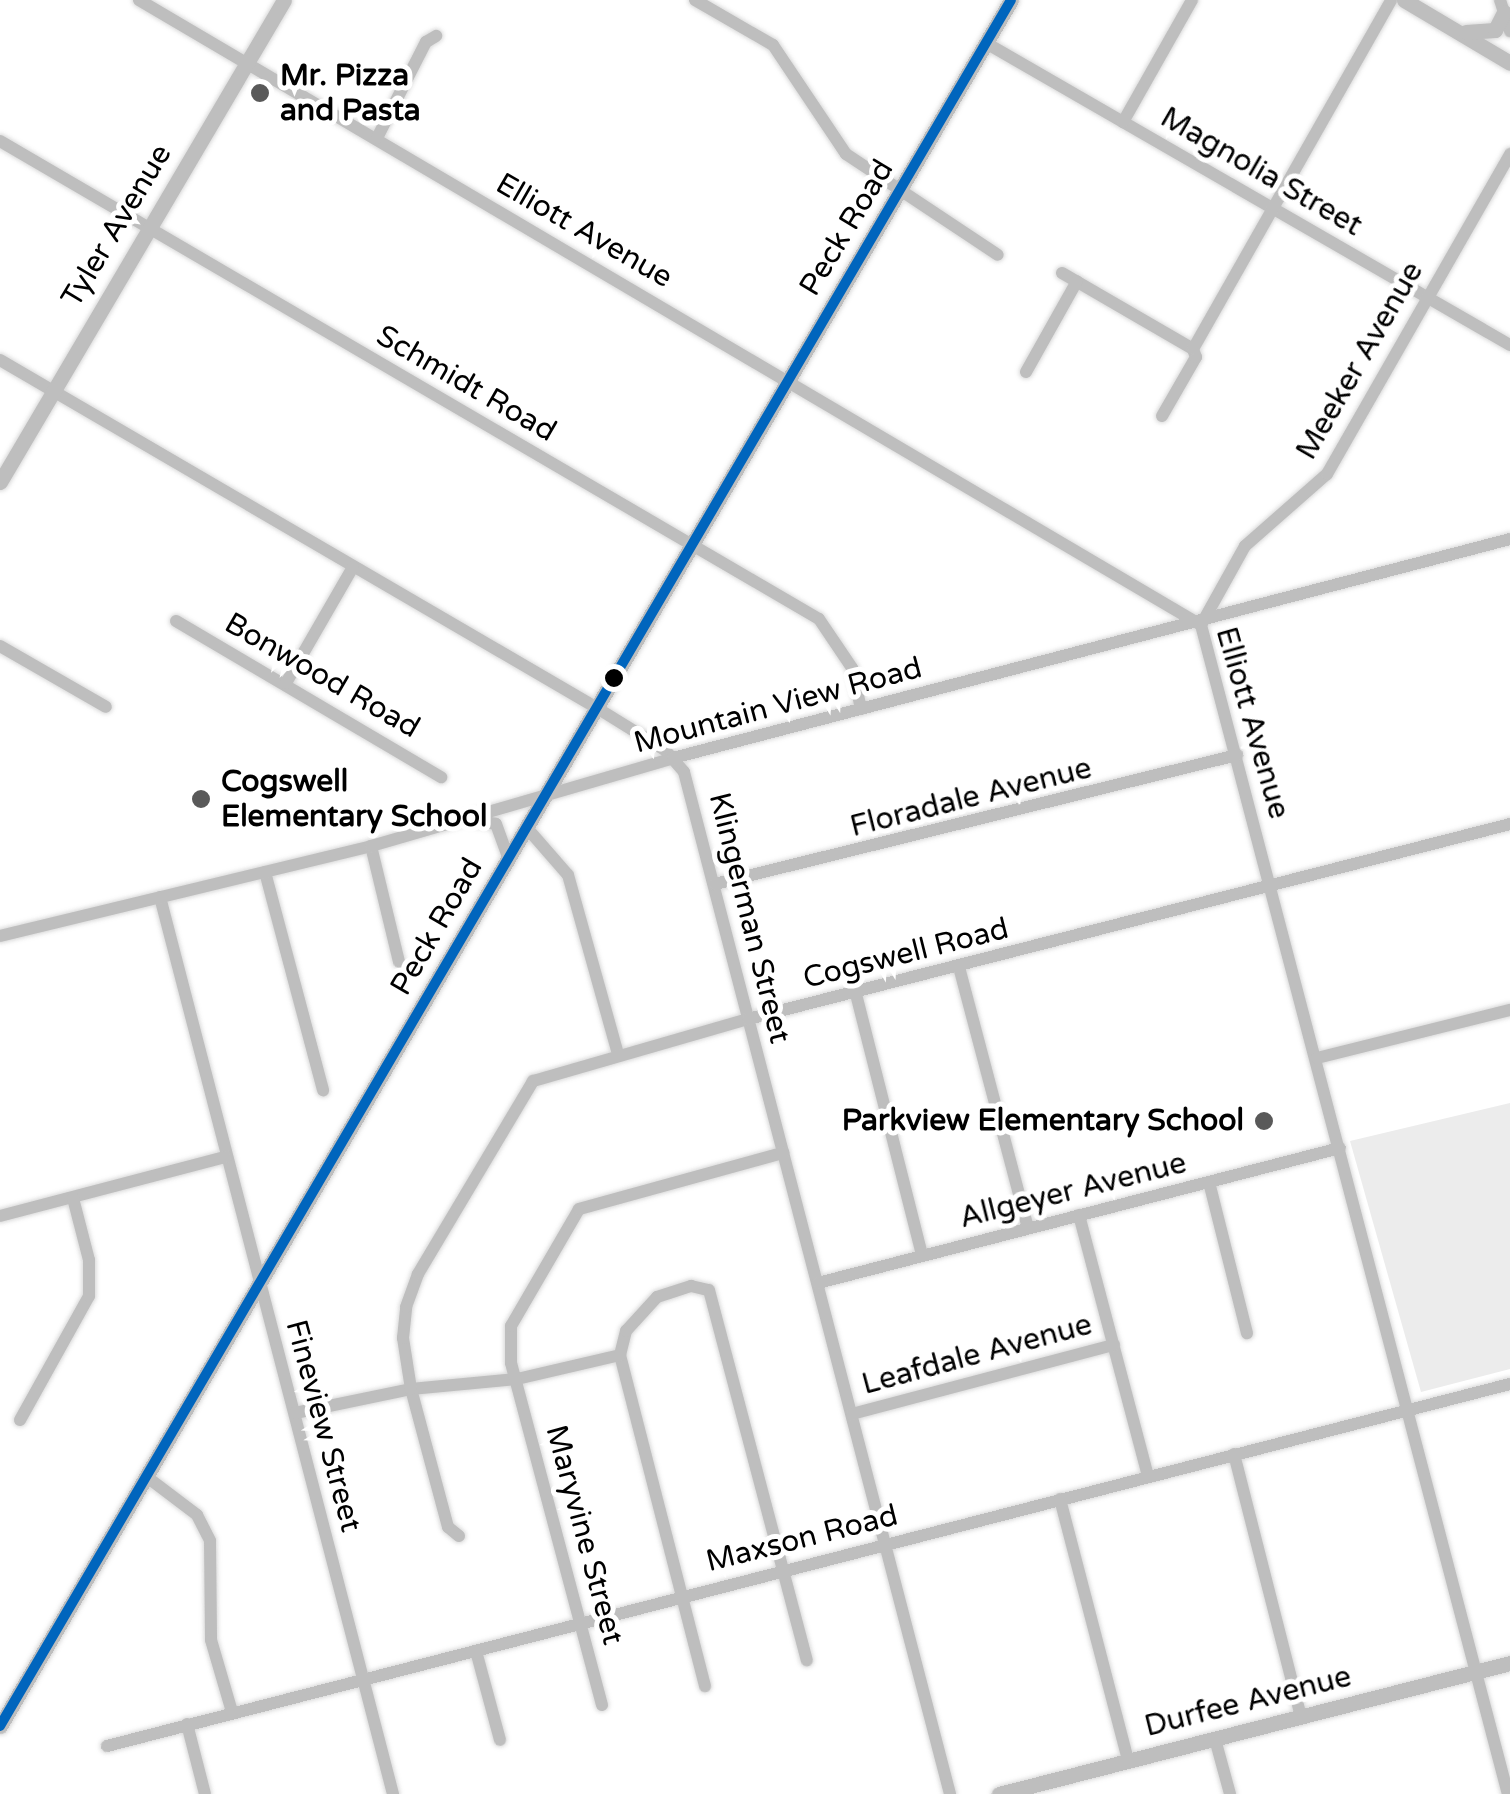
<!DOCTYPE html>
<style>
body{margin:0}
#map{position:relative;width:1510px;height:1794px;overflow:hidden;background:#fff;font-family:"Varela Round",sans-serif}
div>[style]{position:absolute}
.green>*{inset:0;background:#ececec}
.roads{filter:drop-shadow(0 0 2px #dbdbdb) drop-shadow(0 0 2px #dbdbdb)}
.minor>*{height:12px;margin:-6px;padding:0 6px;transform-origin:6px;border-radius:6px;background:#bebebe}
.major>*{height:15px;margin:-7.5px;padding:0 7.5px;transform-origin:7.5px;border-radius:7.5px;background:#bebebe}
.bus-1>*{height:10px;margin:-5px;padding:0 5px;transform-origin:5px;border-radius:5px;background:#0065bd}
.dots>*{width:28px;height:28px;translate:-50% -50%;box-sizing:border-box;border:5px solid #fff;border-radius:50%}
span{translate:-50% -50%;white-space:nowrap;text-align:center;line-height:1.15;-webkit-text-stroke:10px #fff;paint-order:stroke}
.poi-label{font-size:30px;color:#000;font-weight:700}
.left{translate:0 -50%;text-align:left}
.right{translate:-100% -50%;text-align:right}
.street-label{font-size:30px;color:#000}
</style>
<div id="map">
<div class="green">
<i style="clip-path:polygon(1510px 1103px,1510px 1369px,1421px 1392px,1350px 1141px)"></i>
</div>
<div class="roads">
<div class="minor">
<i style="left:139px;top:0;width:1232px;rotate:30.48deg"></i>
<i style="left:1201px;top:625px;width:1209px;rotate:75.29deg"></i>
<i style="left:695px;top:0;width:90px;rotate:30deg"></i>
<i style="left:773px;top:45px;width:131px;rotate:56.2deg"></i>
<i style="left:846px;top:154px;width:182px;rotate:33.6deg"></i>
<i style="left:1500px;top:0;width:33px;rotate:72deg"></i>
<i style="left:986px;top:43px;width:605px;rotate:29.96deg"></i>
<i style="left:1123px;top:122px;width:140px;rotate:-60.5deg"></i>
<i style="left:377px;top:138px;width:108px;rotate:-63deg"></i>
<i style="left:426px;top:42px;width:12px;rotate:-31deg"></i>
<i style="left:0;top:141px;width:948px;rotate:30.27deg"></i>
<i style="left:819px;top:619px;width:59px;rotate:56deg"></i>
<i style="left:852px;top:668px;width:42px;rotate:77.6deg"></i>
<i style="left:1062px;top:273px;width:151px;rotate:30.1deg"></i>
<i style="left:0;top:360px;width:691px;rotate:30.24deg"></i>
<i style="left:597px;top:708px;width:80px;rotate:31.7deg"></i>
<i style="left:665px;top:750px;width:29px;rotate:49deg"></i>
<i style="left:684px;top:772px;width:1056px;rotate:75.41deg"></i>
<i style="left:1026px;top:372px;width:104px;rotate:-60.7deg"></i>
<i style="left:1162px;top:416px;width:68px;rotate:-60deg"></i>
<i style="left:1196px;top:357px;width:9px;rotate:-111deg"></i>
<i style="left:1193px;top:349px;width:401px;rotate:-60.4deg"></i>
<i style="left:176px;top:621px;width:308px;rotate:30.5deg"></i>
<i style="left:1201px;top:625px;width:90px;rotate:-60.9deg"></i>
<i style="left:1245px;top:546px;width:109px;rotate:-41.3deg"></i>
<i style="left:1327px;top:474px;width:369px;rotate:-60.2deg"></i>
<i style="left:0;top:646px;width:122px;rotate:29.9deg"></i>
<i style="left:286px;top:683px;width:134px;rotate:-60deg"></i>
<i style="left:469px;top:820px;width:27px;rotate:8deg"></i>
<i style="left:496px;top:824px;width:37px;rotate:70deg"></i>
<i style="left:527px;top:828px;width:62px;rotate:48.9deg"></i>
<i style="left:568px;top:875px;width:186px;rotate:74.4deg"></i>
<i style="left:371px;top:846px;width:119px;rotate:76.4deg"></i>
<i style="left:265px;top:872px;width:226px;rotate:75.1deg"></i>
<i style="left:715px;top:884px;width:538px;rotate:-13.88deg"></i>
<i style="left:160px;top:897px;width:927px;rotate:75.44deg"></i>
<i style="left:0;top:936px;width:382px;rotate:-13.6deg"></i>
<i style="left:371px;top:846px;width:315px;rotate:-16.2deg"></i>
<i style="left:673px;top:758px;width:865px;rotate:-14.66deg"></i>
<i style="left:959px;top:967px;width:270px;rotate:75.2deg"></i>
<i style="left:856px;top:994px;width:269px;rotate:75.8deg"></i>
<i style="left:1317px;top:1058px;width:199px;rotate:-14deg"></i>
<i style="left:1209px;top:1182px;width:156px;rotate:75.9deg"></i>
<i style="left:1079px;top:1215px;width:271px;rotate:75.2deg"></i>
<i style="left:0;top:1216px;width:233px;rotate:-14.7deg"></i>
<i style="left:818px;top:1283px;width:539px;rotate:-14.5deg"></i>
<i style="left:620px;top:1355px;width:342px;rotate:75.6deg"></i>
<i style="left:295px;top:1413px;width:118px;rotate:-11.7deg"></i>
<i style="left:411px;top:1389px;width:106px;rotate:-5.4deg"></i>
<i style="left:517px;top:1379px;width:106px;rotate:-13.1deg"></i>
<i style="left:620px;top:1355px;width:25px;rotate:-76deg"></i>
<i style="left:626px;top:1331px;width:46px;rotate:-47.6deg"></i>
<i style="left:657px;top:1297px;width:36px;rotate:-18deg"></i>
<i style="left:691px;top:1286px;width:18px;rotate:13deg"></i>
<i style="left:709px;top:1290px;width:383px;rotate:75.2deg"></i>
<i style="left:852px;top:1414px;width:271px;rotate:-14.8deg"></i>
<i style="left:20px;top:1420px;width:142px;rotate:-60.9deg"></i>
<i style="left:89px;top:1296px;width:36px;rotate:-90deg"></i>
<i style="left:89px;top:1260px;width:64px;rotate:-104.5deg"></i>
<i style="left:1234px;top:1454px;width:270px;rotate:75.7deg"></i>
<i style="left:147px;top:1477px;width:63px;rotate:37.2deg"></i>
<i style="left:197px;top:1515px;width:29px;rotate:63deg"></i>
<i style="left:210px;top:1541px;width:99px;rotate:89.4deg"></i>
<i style="left:211px;top:1640px;width:75px;rotate:73.7deg"></i>
<i style="left:1060px;top:1499px;width:270px;rotate:75.4deg"></i>
<i style="left:459px;top:1536px;width:14px;rotate:-141deg"></i>
<i style="left:448px;top:1527px;width:143px;rotate:-105deg"></i>
<i style="left:411px;top:1389px;width:52px;rotate:-98.9deg"></i>
<i style="left:403px;top:1338px;width:31px;rotate:-84deg"></i>
<i style="left:406px;top:1307px;width:35px;rotate:-70deg"></i>
<i style="left:418px;top:1274px;width:225px;rotate:-59.2deg"></i>
<i style="left:533px;top:1081px;width:224px;rotate:-16.1deg"></i>
<i style="left:748px;top:1019px;width:787px;rotate:-14.35deg"></i>
<i style="left:476px;top:1651px;width:92px;rotate:74.9deg"></i>
<i style="left:602px;top:1705px;width:354px;rotate:-104.9deg"></i>
<i style="left:511px;top:1363px;width:37px;rotate:-90deg"></i>
<i style="left:511px;top:1326px;width:135px;rotate:-59.8deg"></i>
<i style="left:579px;top:1209px;width:212px;rotate:-15.4deg"></i>
<i style="left:187px;top:1724px;width:72px;rotate:75.6deg"></i>
<i style="left:1215px;top:1739px;width:57px;rotate:74.7deg"></i>
<i style="left:107px;top:1746px;width:1449px;rotate:-14.47deg"></i>
</div>
<div class="major">
<i style="left:1404px;top:0;width:123px;rotate:30.7deg"></i>
<i style="left:1466px;top:32px;width:29px;rotate:-4deg"></i>
<i style="left:1495px;top:30px;width:20px;rotate:-63deg"></i>
<i style="left:0;top:482px;width:559px;rotate:-59.49deg"></i>
<i style="left:0;top:1726px;width:2000px;rotate:-59.64deg"></i>
<i style="left:999px;top:1794px;width:528px;rotate:-14.38deg"></i>
</div>
</div>
<div class="bus-1">
<i style="left:0;top:1726px;width:2000px;rotate:-59.64deg"></i>
</div>
<div class="dots">
<i style="left:260px;top:93px;background:#595959"></i>
<i style="left:614px;top:678px;background:#000"></i>
<i style="left:201px;top:799px;background:#595959"></i>
<i style="left:1264px;top:1121px;background:#595959"></i>
</div>
<div class="poi-label">
<span class="left" style="left:280px;top:93px">Mr. Pizza<br>and Pasta</span>
<span class="left" style="left:221px;top:799px">Cogswell<br>Elementary School</span>
<span class="right" style="left:1244px;top:1121px">Parkview Elementary School</span>
</div>
<div class="street-label">
<span style="left:1261px;top:172px;rotate:30deg">Magnolia Street</span>
<span style="left:117px;top:226px;rotate:-59deg">Tyler Avenue</span>
<span style="left:847px;top:228px;rotate:-59deg">Peck Road</span>
<span style="left:584px;top:231px;rotate:30deg">Elliott Avenue</span>
<span style="left:1360px;top:361px;rotate:-60deg">Meeker Avenue</span>
<span style="left:466px;top:384px;rotate:30deg">Schmidt Road</span>
<span style="left:322px;top:676px;rotate:30deg">Bonwood Road</span>
<span style="left:778px;top:706px;rotate:-15deg">Mountain View Road</span>
<span style="left:1252px;top:723px;rotate:74deg">Elliott Avenue</span>
<span style="left:971px;top:798px;rotate:-14deg">Floradale Avenue</span>
<span style="left:749px;top:918px;rotate:76deg">Klingerman Street</span>
<span style="left:437px;top:927px;rotate:-60deg">Peck Road</span>
<span style="left:906px;top:954px;rotate:-14deg">Cogswell Road</span>
<span style="left:1073px;top:1191px;rotate:-14deg">Allgeyer Avenue</span>
<span style="left:977px;top:1355px;rotate:-15deg">Leafdale Avenue</span>
<span style="left:323px;top:1426px;rotate:75deg">Fineview Street</span>
<span style="left:584px;top:1535px;rotate:75deg">Maryvine Street</span>
<span style="left:802px;top:1539px;rotate:-14deg">Maxson Road</span>
<span style="left:1248px;top:1702px;rotate:-14deg">Durfee Avenue</span>
</div>
</div>
